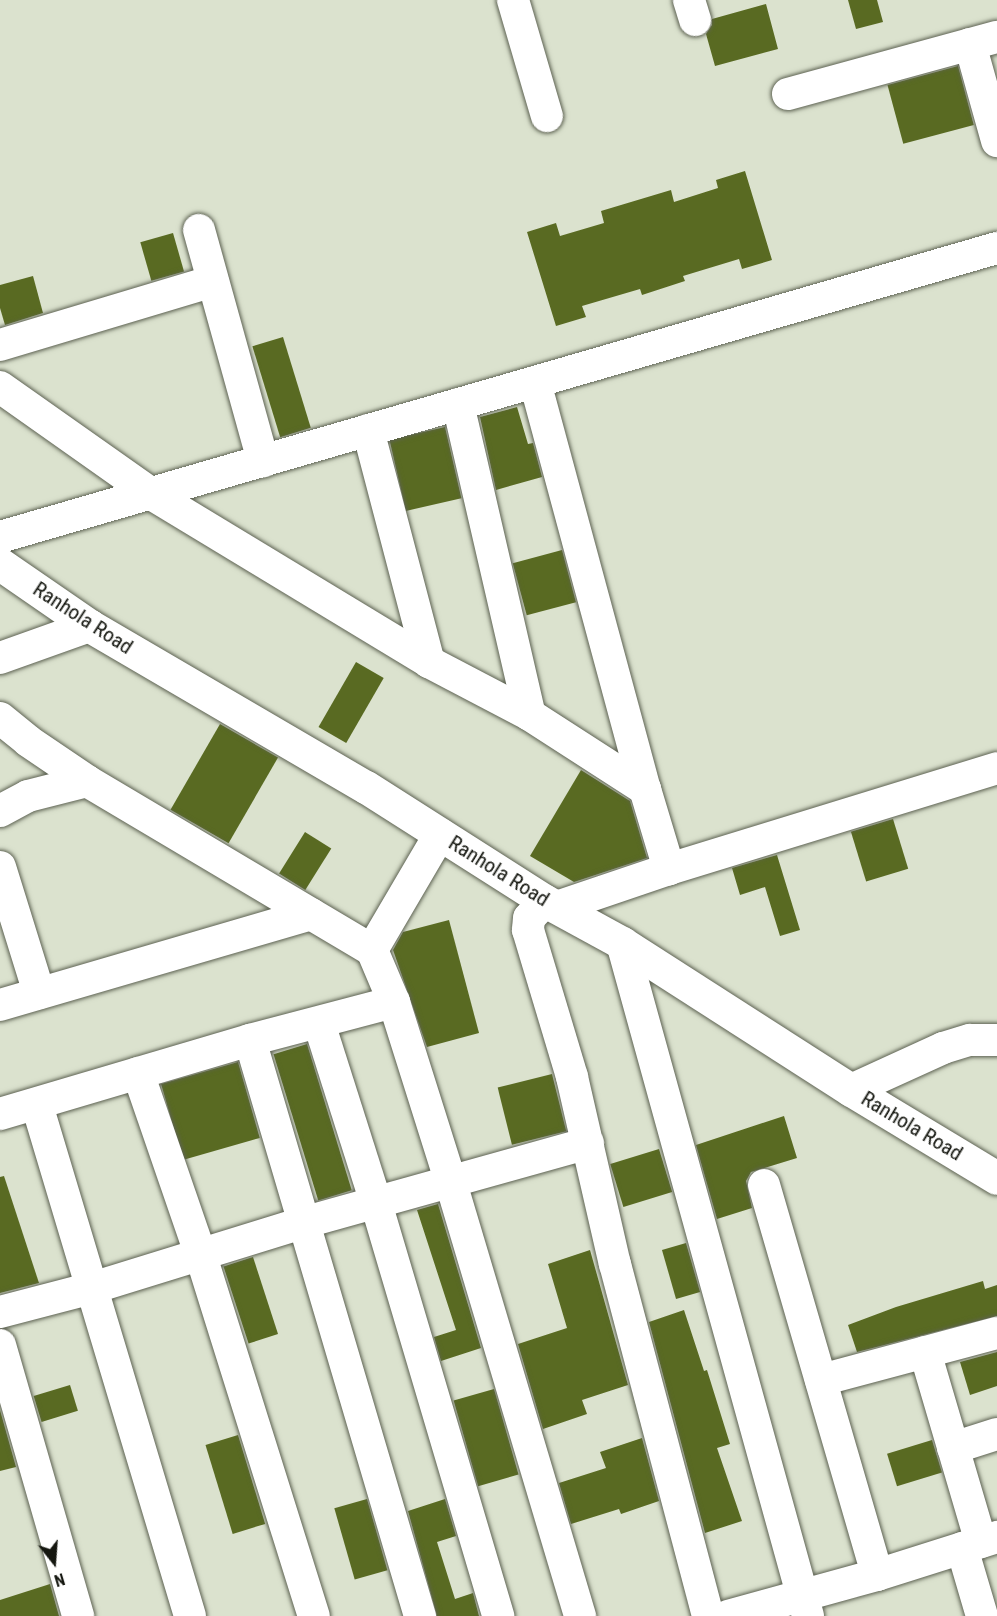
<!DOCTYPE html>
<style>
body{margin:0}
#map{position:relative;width:997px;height:1616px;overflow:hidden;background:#dbe2ce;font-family:"Roboto Condensed",sans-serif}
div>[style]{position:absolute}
.building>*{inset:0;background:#596a22;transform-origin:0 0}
.roads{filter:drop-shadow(0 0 2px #5d6252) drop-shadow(0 0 2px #5d6252)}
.street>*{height:32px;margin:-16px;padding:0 16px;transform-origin:16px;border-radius:16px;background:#fff}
.secondary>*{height:33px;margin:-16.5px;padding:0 16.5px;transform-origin:16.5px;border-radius:16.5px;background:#fff}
span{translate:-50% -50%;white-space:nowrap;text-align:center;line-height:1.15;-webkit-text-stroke:4.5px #fff;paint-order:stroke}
.street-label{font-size:21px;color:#151710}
.north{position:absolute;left:24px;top:1532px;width:60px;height:60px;-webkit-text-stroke:4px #fff;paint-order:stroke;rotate:163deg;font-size:16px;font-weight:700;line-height:24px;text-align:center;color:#151710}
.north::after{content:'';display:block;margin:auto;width:21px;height:27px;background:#151710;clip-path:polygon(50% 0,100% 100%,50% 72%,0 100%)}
</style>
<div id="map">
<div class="building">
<i style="clip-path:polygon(848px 0,877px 0,883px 22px,856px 29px)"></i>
<i style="clip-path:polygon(766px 4px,778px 49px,715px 66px,706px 34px,712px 25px,712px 19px)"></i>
<i style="left:958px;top:66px;width:61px;height:73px;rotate:75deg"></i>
<i style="clip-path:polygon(745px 171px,772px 260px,742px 269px,739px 259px,683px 276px,685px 281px,642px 295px,640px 289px,582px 306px,586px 317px,556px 326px,527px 232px,556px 223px,560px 236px,604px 223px,601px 211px,671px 190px,674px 202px,718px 188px,716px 180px)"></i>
<i style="left:173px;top:233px;width:40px;height:34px;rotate:74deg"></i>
<i style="clip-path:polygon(33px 276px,43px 313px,5px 325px,0 308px,0 285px)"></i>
<i style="left:283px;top:337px;width:95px;height:32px;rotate:73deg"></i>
<i style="clip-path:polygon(517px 407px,528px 444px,533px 443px,542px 477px,496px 490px,480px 417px)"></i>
<i style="left:445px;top:427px;width:73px;height:57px;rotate:77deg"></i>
<i style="left:562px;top:550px;width:54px;height:51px;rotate:75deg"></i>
<i style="left:356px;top:662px;width:32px;height:75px;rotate:30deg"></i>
<i style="left:220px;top:724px;width:67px;height:99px;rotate:30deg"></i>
<i style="clip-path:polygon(581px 770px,630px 801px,647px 858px,574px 882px,530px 856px)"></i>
<i style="left:893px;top:819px;width:52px;height:44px;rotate:73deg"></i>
<i style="left:305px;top:832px;width:31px;height:49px;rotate:32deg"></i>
<i style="clip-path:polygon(777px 855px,800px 930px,780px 936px,765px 887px,740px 895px,732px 868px)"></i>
<i style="clip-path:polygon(449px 920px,479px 1033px,427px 1047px,393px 950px,403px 932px)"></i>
<i style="left:307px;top:1044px;width:153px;height:35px;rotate:73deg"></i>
<i style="left:238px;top:1062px;width:79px;height:80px;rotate:74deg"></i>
<i style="left:552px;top:1074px;width:59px;height:56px;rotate:76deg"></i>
<i style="clip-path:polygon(784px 1116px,797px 1158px,751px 1172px,746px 1181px,752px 1208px,717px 1219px,696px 1145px)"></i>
<i style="left:659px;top:1149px;width:45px;height:51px;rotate:73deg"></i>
<i style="clip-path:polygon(4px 1176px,39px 1283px,0 1293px,0 1177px)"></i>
<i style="clip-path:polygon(438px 1204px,481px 1348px,441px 1361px,434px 1337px,456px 1330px,417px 1210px)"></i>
<i style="left:686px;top:1243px;width:51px;height:25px;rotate:74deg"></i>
<i style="clip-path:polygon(590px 1250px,628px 1385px,582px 1400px,587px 1414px,543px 1429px,518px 1344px,567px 1328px,548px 1264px)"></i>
<i style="left:253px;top:1257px;width:81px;height:31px;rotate:72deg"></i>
<i style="clip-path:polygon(983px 1281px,985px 1289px,997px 1285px,997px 1316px,857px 1352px,848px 1325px,896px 1307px)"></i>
<i style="clip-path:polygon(684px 1310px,704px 1371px,707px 1370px,730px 1444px,717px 1448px,742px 1521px,705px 1533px,649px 1322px)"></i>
<i style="clip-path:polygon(997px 1352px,997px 1386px,970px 1395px,960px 1362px)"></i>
<i style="left:70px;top:1385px;width:27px;height:38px;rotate:73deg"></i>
<i style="left:494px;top:1389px;width:89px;height:42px;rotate:74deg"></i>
<i style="clip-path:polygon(0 1410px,16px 1467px,0 1471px)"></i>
<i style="left:238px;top:1435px;width:93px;height:34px;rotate:73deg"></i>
<i style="clip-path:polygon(642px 1438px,659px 1501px,621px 1514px,619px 1509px,571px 1524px,559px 1483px,606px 1468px,600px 1452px)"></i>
<i style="left:932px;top:1440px;width:34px;height:47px;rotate:73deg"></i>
<i style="left:367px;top:1499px;width:74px;height:34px;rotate:74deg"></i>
<i style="clip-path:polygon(445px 1499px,456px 1536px,437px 1542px,455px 1599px,473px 1593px,479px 1616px,437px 1616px,408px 1511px)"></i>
<i style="clip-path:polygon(50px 1584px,59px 1616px,0 1616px,0 1600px)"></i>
</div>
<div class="roads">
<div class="street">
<i style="left:513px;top:0;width:121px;rotate:73.7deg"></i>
<i style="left:689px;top:0;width:21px;rotate:73deg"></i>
<i style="left:970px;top:44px;width:101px;rotate:74.4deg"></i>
<i style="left:788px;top:94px;width:217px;rotate:-15.3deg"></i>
<i style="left:199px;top:230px;width:240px;rotate:74.5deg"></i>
<i style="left:0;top:345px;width:222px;rotate:-16.7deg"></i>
<i style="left:535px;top:382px;width:422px;rotate:74.9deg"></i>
<i style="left:0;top:387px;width:184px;rotate:35.2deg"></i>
<i style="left:150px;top:493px;width:326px;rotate:31.2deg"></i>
<i style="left:429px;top:662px;width:114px;rotate:27.7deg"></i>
<i style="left:530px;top:715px;width:137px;rotate:32.8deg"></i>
<i style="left:645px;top:789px;width:84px;rotate:73.3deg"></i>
<i style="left:458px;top:404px;width:319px;rotate:77deg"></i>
<i style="left:368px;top:430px;width:240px;rotate:75.3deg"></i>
<i style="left:0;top:537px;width:1038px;rotate:-16.17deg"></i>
<i style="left:0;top:658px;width:96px;rotate:-19.6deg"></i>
<i style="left:0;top:718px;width:36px;rotate:39deg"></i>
<i style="left:28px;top:741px;width:71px;rotate:34.1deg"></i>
<i style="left:87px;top:781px;width:331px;rotate:30.7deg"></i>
<i style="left:0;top:811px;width:32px;rotate:-28deg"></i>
<i style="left:28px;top:796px;width:61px;rotate:-14.3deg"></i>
<i style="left:440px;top:834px;width:134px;rotate:120.4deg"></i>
<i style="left:372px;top:950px;width:56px;rotate:67.1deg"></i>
<i style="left:394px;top:1002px;width:190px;rotate:72.5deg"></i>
<i style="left:451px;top:1183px;width:452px;rotate:73.4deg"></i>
<i style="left:0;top:867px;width:132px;rotate:72.8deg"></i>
<i style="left:545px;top:901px;width:23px;rotate:133deg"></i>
<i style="left:529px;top:918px;width:12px;rotate:95deg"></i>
<i style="left:528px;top:930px;width:153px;rotate:73.3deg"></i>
<i style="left:572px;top:1077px;width:192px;rotate:77.1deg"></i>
<i style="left:615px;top:1264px;width:364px;rotate:75.2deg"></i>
<i style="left:557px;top:907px;width:118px;rotate:-18.7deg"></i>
<i style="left:669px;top:869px;width:343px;rotate:-17.1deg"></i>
<i style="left:622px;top:943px;width:698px;rotate:74.55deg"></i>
<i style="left:0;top:1005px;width:324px;rotate:-16.3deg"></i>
<i style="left:319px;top:1023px;width:189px;rotate:72.4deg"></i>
<i style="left:376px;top:1203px;width:431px;rotate:73.5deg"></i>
<i style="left:250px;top:1040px;width:601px;rotate:73.56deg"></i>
<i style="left:138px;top:1073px;width:194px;rotate:71deg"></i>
<i style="left:201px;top:1256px;width:377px;rotate:72.6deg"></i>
<i style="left:851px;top:1090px;width:101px;rotate:-24.5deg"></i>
<i style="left:943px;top:1048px;width:28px;rotate:-17deg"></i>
<i style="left:970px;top:1040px;width:27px"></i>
<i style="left:37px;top:1105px;width:533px;rotate:73.33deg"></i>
<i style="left:0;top:1114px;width:261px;rotate:-16.5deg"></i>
<i style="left:250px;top:1040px;width:149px;rotate:-14.8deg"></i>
<i style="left:764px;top:1185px;width:406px;rotate:73.8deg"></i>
<i style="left:0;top:1312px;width:95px;rotate:-14.6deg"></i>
<i style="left:92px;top:1288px;width:220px;rotate:-17.2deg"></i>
<i style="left:302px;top:1223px;width:297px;rotate:-15.6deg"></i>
<i style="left:0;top:1345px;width:282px;rotate:73.9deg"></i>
<i style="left:925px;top:1352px;width:198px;rotate:73.6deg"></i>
<i style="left:821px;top:1380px;width:182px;rotate:-15deg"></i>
<i style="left:953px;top:1448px;width:46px;rotate:-17.7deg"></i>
<i style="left:962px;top:1548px;width:71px;rotate:73.6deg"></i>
<i style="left:728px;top:1616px;width:155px;rotate:-15.4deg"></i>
<i style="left:877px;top:1575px;width:126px;rotate:-17.6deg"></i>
</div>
<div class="secondary">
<i style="left:0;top:564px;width:109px;rotate:34.6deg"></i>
<i style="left:90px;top:626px;width:320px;rotate:30.3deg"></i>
<i style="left:366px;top:787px;width:212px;rotate:32.5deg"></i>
<i style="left:545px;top:901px;width:88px;rotate:28.6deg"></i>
<i style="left:622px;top:943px;width:272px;rotate:32.7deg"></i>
<i style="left:851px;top:1090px;width:170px;rotate:31.1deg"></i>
</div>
</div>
<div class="street-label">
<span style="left:83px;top:618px;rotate:33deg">Ranhola Road</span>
<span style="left:499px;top:871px;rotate:32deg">Ranhola Road</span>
<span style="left:912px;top:1126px;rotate:31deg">Ranhola Road</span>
</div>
<div class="north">N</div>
</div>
